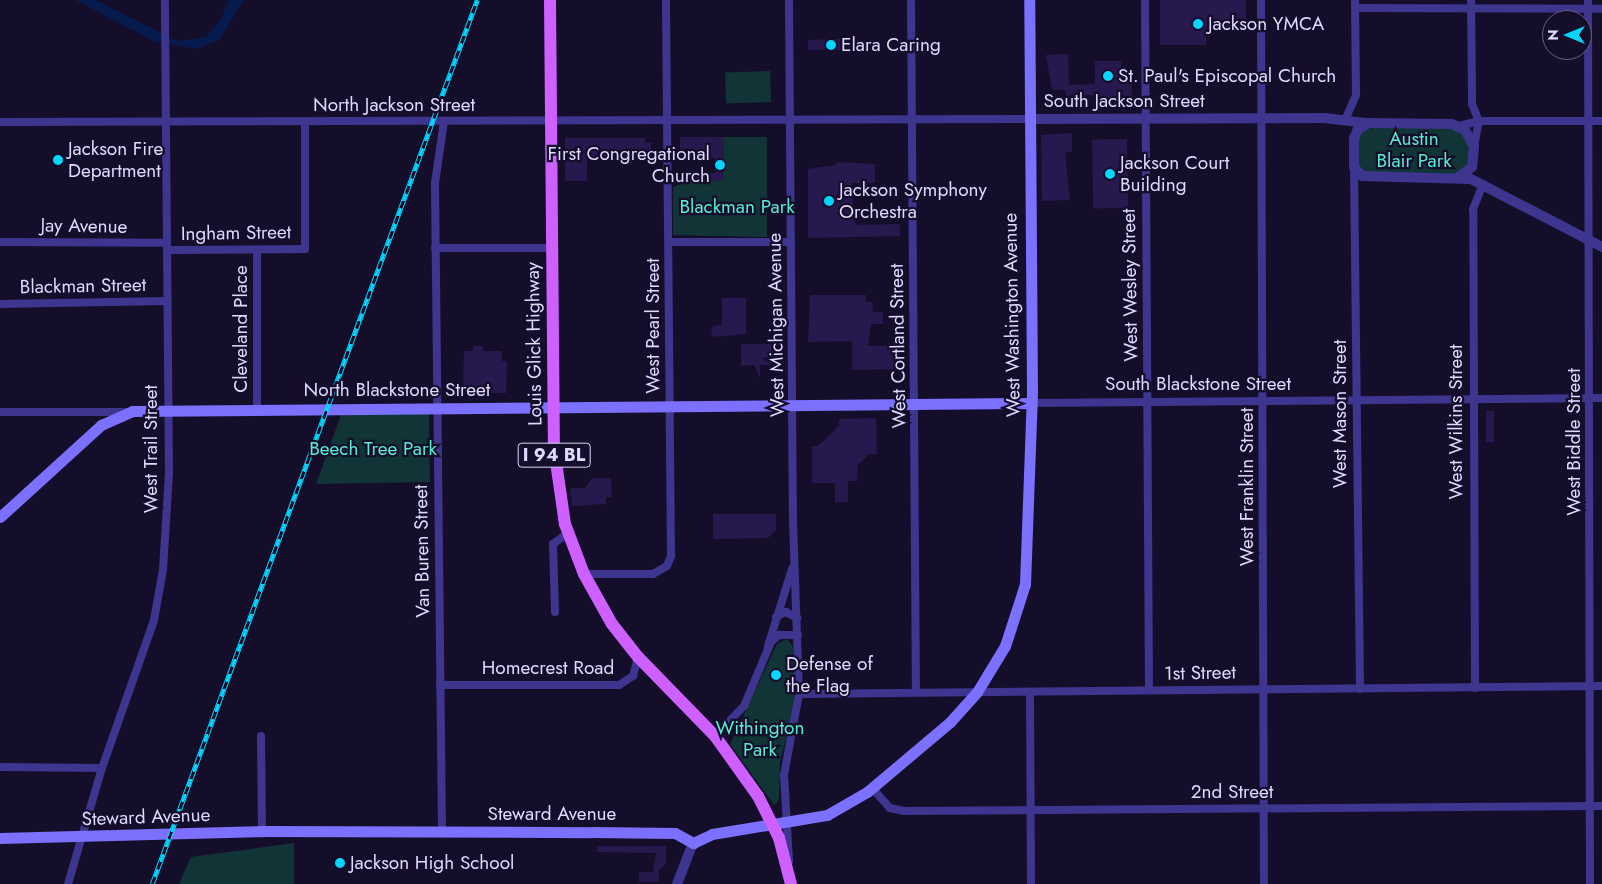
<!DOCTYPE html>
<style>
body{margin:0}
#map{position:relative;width:1602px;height:884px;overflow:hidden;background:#150e2b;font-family:Jost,sans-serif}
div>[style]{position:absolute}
.green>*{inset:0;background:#113536;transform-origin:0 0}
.water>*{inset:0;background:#051b4d}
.building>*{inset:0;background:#27184e;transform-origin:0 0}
.minor>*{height:8px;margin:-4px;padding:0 4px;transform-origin:4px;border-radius:4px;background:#3e358f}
.tertiary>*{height:10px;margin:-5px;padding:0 5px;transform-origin:5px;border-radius:5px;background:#3e358f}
.secondary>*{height:11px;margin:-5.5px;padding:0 5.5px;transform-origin:5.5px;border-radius:5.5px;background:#7c70ff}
.primary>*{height:12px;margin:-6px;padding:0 6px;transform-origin:6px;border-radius:6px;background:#cd60ff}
.rail>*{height:4.5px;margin-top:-2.25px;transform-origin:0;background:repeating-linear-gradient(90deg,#150e2b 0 8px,#05d6ff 0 16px);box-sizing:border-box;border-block:1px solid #05d6ff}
.dots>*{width:14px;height:14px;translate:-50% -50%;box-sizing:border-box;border:2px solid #150e2b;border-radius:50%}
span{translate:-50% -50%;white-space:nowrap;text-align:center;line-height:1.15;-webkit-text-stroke:4.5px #150e2b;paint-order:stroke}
.shield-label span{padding:1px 4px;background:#150e2b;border:1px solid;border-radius:4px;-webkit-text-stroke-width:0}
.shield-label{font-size:18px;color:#dfd9ff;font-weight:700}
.poi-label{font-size:19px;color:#dfd9ff}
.left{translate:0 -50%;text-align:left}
.right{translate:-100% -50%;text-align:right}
.street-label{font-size:19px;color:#dfd9ff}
.park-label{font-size:19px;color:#58ebd0}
.north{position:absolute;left:1542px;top:10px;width:50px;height:50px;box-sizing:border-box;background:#150e2b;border:1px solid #665f80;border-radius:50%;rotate:270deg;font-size:14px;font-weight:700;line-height:20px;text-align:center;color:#dfd9ff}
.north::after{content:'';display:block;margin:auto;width:18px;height:22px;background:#05d6ff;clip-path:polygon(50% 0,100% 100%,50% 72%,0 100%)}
</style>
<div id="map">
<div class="green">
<i style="left:770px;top:71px;width:31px;height:45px;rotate:88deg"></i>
<i style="clip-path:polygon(1452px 124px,1474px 146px,1464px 175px,1360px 175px,1355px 134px,1358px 129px)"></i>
<i style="clip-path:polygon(724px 137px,767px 137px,767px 237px,673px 235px,673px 187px,689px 181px,724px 180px)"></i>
<i style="clip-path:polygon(429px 414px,430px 482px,316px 484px,341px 415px)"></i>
<i style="clip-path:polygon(787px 639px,793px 647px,794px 705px,780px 763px,779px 800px,774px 805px,730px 744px,777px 644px)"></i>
<i style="clip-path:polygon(294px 843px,294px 884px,179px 884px,191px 857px)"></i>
</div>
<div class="water">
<i style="clip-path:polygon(75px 0,95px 0,177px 41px,206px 37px,221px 19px,229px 0,243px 0,220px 39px,197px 49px,154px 41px)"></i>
</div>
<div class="building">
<i style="clip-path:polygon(1160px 0,1246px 0,1246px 20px,1236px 20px,1236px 27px,1220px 27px,1220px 32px,1206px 32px,1206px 45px,1160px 45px)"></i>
<i style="clip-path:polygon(831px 39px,854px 39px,854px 50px,808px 50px,808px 40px)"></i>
<i style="clip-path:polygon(1068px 54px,1069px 85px,1095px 84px,1095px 61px,1121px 61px,1121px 79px,1132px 79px,1132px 98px,1093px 99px,1093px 95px,1066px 96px,1065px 90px,1052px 90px,1046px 55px)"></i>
<i style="clip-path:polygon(1072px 133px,1072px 152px,1065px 152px,1070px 200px,1042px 201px,1041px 135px)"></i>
<i style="clip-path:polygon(680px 137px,724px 137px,724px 180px,689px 181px,689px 173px,716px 173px,715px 158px,680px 158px)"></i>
<i style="clip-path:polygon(565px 138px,645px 138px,645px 143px,651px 143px,651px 156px,587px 159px,587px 181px,565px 181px)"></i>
<i style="left:1127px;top:139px;width:69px;height:35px;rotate:89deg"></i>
<i style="clip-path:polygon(836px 162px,875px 164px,875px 183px,851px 183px,855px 225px,900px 224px,900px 236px,808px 238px,808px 169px,836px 165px)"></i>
<i style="clip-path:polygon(810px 295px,866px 295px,866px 302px,872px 302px,873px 312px,883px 312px,883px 324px,871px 324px,868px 346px,898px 346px,898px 369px,852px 370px,852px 341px,808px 342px)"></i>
<i style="clip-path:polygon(722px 298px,746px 298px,746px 334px,715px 337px,711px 334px,713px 326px,722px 325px)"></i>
<i style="clip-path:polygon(741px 344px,771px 344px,771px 365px,760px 365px,760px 378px,754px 365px,741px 366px)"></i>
<i style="clip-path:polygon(473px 346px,483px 346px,483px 351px,502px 351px,502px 361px,507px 362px,506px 393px,463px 393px,464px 351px,473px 351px)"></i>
<i style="left:1486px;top:411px;width:8px;height:31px"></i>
<i style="clip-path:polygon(876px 418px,877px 454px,869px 454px,858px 465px,857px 481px,848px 481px,848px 502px,835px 502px,835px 483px,812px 483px,812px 446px,818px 446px,839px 426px,839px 419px)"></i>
<i style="clip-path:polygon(592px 478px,611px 478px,612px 497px,606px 497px,606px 504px,572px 506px,570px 488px,585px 488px)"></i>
<i style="clip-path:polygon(713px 514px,776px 514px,776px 530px,768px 538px,713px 539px)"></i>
<i style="clip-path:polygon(597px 846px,666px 846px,666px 864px,659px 870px,659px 882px,639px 882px,639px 872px,653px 872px,656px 853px,597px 852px)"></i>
</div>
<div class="minor">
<i style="left:911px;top:0;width:692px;rotate:89.59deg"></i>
<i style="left:1145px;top:0;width:690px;rotate:89.67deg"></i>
<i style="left:1261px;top:0;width:884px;rotate:89.81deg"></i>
<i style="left:1471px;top:0;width:104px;rotate:89.4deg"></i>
<i style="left:1472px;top:104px;width:18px;rotate:68deg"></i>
<i style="left:1588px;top:0;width:884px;rotate:89.87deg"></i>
<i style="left:1355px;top:8px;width:247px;rotate:0.2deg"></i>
<i style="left:1345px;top:120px;width:27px;rotate:-66deg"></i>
<i style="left:1356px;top:95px;width:95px;rotate:-90.6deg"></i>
<i style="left:0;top:122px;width:1029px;rotate:-0.17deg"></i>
<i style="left:1459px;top:126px;width:21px;rotate:-14deg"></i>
<i style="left:1479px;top:121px;width:123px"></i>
<i style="left:1474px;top:146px;width:25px;rotate:-79deg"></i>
<i style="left:1354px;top:167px;width:522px;rotate:89.34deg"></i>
<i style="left:0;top:242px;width:167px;rotate:0.3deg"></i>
<i style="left:669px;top:242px;width:122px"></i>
<i style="left:435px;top:248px;width:116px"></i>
<i style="left:167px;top:250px;width:138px;rotate:-0.4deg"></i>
<i style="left:305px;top:249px;width:128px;rotate:-90deg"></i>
<i style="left:257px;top:250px;width:158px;rotate:90deg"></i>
<i style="left:0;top:304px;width:166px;rotate:-1deg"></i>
<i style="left:1031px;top:403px;width:571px;rotate:-0.5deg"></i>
<i style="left:0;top:412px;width:126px"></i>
<i style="left:584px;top:574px;width:69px"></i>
<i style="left:653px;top:574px;width:16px;rotate:-30deg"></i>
<i style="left:667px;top:566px;width:11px;rotate:-68deg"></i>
<i style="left:671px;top:556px;width:556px;rotate:-90.52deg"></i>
<i style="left:555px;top:612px;width:68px;rotate:-91.7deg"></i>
<i style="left:553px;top:544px;width:19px;rotate:-36deg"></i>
<i style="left:776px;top:617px;width:11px;rotate:-27deg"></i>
<i style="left:786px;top:612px;width:13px;rotate:29deg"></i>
<i style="left:768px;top:646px;width:81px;rotate:-72.7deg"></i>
<i style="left:440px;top:685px;width:179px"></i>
<i style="left:619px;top:685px;width:17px;rotate:-33deg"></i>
<i style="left:633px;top:676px;width:20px;rotate:-75deg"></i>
<i style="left:1475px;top:688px;width:479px;rotate:-90.2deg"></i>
<i style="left:1473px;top:209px;width:27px;rotate:-68deg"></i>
<i style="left:1030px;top:692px;width:192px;rotate:89.7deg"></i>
<i style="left:799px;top:694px;width:803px;rotate:-0.57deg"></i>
<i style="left:261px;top:736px;width:95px;rotate:89.4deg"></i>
<i style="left:715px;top:736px;width:42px;rotate:-46deg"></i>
<i style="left:744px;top:706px;width:69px;rotate:-67.1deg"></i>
<i style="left:771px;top:642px;width:11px;rotate:-41deg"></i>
<i style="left:779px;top:635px;width:19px"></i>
<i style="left:0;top:767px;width:102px;rotate:0.6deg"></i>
<i style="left:872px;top:788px;width:27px;rotate:48deg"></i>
<i style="left:890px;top:808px;width:14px;rotate:12deg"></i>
<i style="left:904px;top:811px;width:698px;rotate:-0.41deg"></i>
<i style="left:442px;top:831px;width:648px;rotate:-90.62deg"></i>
<i style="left:435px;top:183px;width:63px;rotate:-81.7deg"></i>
<i style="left:789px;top:861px;width:86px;rotate:-93.3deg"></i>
<i style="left:784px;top:775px;width:82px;rotate:-79.5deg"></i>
<i style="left:799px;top:694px;width:169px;rotate:-92deg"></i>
<i style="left:793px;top:525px;width:525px;rotate:-90.44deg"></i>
<i style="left:68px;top:884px;width:121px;rotate:-73.7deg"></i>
<i style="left:102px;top:768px;width:157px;rotate:-70.6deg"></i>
<i style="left:154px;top:620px;width:51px;rotate:-79.8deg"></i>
<i style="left:163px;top:570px;width:97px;rotate:-86.5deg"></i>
<i style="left:169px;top:473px;width:473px;rotate:-90.5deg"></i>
</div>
<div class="tertiary">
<i style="left:1029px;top:119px;width:296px;rotate:-0.2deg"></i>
<i style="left:1325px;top:118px;width:38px;rotate:7deg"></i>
<i style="left:1363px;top:123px;width:89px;rotate:0.6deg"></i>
<i style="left:1452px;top:124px;width:14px;rotate:25deg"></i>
<i style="left:1465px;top:130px;width:18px;rotate:61deg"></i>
<i style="left:1474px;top:146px;width:21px;rotate:95deg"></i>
<i style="left:1472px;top:167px;width:17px;rotate:144deg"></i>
<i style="left:1369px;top:123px;width:13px;rotate:151deg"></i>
<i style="left:1358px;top:129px;width:10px;rotate:114deg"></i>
<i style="left:1354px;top:138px;width:29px;rotate:90deg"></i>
<i style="left:1354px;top:167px;width:12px;rotate:48deg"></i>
<i style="left:1362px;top:176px;width:109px;rotate:1.6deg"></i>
<i style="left:1471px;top:179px;width:148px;rotate:27.4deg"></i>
<i style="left:677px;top:884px;width:44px;rotate:-68.7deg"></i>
</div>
<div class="secondary">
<i style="left:0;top:517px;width:137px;rotate:-42.3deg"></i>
<i style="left:101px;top:425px;width:34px;rotate:-24deg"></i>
<i style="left:132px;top:411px;width:899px;rotate:-0.51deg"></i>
<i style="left:0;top:838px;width:262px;rotate:-1.5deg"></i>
<i style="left:262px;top:831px;width:330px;rotate:0.2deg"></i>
<i style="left:592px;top:832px;width:83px;rotate:0.7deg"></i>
<i style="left:675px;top:833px;width:21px;rotate:29deg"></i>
<i style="left:693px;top:843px;width:21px;rotate:-25deg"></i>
<i style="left:712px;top:834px;width:117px;rotate:-9.4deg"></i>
<i style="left:827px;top:815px;width:46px;rotate:-29.9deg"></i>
<i style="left:867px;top:792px;width:109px;rotate:-40.1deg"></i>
<i style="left:950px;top:722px;width:40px;rotate:-48deg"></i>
<i style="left:977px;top:692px;width:54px;rotate:-58.7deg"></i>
<i style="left:1005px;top:646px;width:65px;rotate:-72.1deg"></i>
<i style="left:1025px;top:584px;width:192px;rotate:-87.9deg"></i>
<i style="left:1032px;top:392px;width:392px;rotate:-90.4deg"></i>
</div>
<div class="primary">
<i style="left:550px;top:0;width:448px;rotate:89.5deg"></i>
<i style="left:554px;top:448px;width:77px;rotate:81.8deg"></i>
<i style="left:565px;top:524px;width:53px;rotate:69.2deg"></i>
<i style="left:584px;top:574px;width:57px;rotate:60.8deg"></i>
<i style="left:612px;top:624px;width:42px;rotate:51.8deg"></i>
<i style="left:638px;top:657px;width:110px;rotate:45.7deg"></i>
<i style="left:715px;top:736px;width:74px;rotate:54.4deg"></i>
<i style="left:758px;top:796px;width:47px;rotate:63.4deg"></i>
<i style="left:779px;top:838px;width:48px;rotate:75.4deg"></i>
</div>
<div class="rail">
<i style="left:152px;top:884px;width:942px;rotate:-69.81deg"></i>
</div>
<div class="dots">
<i style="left:1198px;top:24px;background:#05d6ff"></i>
<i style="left:831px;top:45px;background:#05d6ff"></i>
<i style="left:1108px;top:76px;background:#05d6ff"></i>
<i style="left:58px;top:160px;background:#05d6ff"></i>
<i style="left:720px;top:165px;background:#05d6ff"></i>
<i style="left:1110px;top:174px;background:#05d6ff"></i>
<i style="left:829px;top:201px;background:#05d6ff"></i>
<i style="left:776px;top:675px;background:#05d6ff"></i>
<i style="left:340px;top:863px;background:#05d6ff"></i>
</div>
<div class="shield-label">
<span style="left:554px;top:455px">I 94 BL</span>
</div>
<div class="poi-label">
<span class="left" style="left:1208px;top:24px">Jackson YMCA</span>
<span class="left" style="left:841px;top:45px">Elara Caring</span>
<span class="left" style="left:1118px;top:76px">St. Paul's Episcopal Church</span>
<span class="left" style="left:68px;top:160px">Jackson Fire<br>Department</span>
<span class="right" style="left:710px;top:165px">First Congregational<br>Church</span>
<span class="left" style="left:1120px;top:174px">Jackson Court<br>Building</span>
<span class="left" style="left:839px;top:201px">Jackson Symphony<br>Orchestra</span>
<span class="left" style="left:786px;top:675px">Defense of<br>the Flag</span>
<span class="left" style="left:350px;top:863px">Jackson High School</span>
</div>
<div class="street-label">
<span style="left:1124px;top:101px">South Jackson Street</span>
<span style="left:394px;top:105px">North Jackson Street</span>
<span style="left:84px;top:226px;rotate:1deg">Jay Avenue</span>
<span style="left:236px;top:233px;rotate:-1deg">Ingham Street</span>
<span style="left:1130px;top:285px;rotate:-91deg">West Wesley Street</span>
<span style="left:83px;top:286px;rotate:-1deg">Blackman Street</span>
<span style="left:1012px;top:315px;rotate:-91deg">West Washington Avenue</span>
<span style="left:776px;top:325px;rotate:-91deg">West Michigan Avenue</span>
<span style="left:653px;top:326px;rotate:-90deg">West Pearl Street</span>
<span style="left:241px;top:329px;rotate:-90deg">Cleveland Place</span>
<span style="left:534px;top:344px;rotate:-91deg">Louis Glick Highway</span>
<span style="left:898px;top:346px;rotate:-91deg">West Cortland Street</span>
<span style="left:1198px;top:384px">South Blackstone Street</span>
<span style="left:397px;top:390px">North Blackstone Street</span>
<span style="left:1340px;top:414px;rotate:-90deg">West Mason Street</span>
<span style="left:1456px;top:422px;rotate:-90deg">West Wilkins Street</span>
<span style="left:1574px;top:442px;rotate:-90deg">West Biddle Street</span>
<span style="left:151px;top:449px;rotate:-90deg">West Trail Street</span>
<span style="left:1247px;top:487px;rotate:-90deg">West Franklin Street</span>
<span style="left:422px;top:551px;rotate:-91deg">Van Buren Street</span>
<span style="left:548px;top:668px">Homecrest Road</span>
<span style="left:1200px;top:673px;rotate:-1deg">1st Street</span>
<span style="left:1232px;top:792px">2nd Street</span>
<span style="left:552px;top:814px">Steward Avenue</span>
<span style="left:146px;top:817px;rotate:-2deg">Steward Avenue</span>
</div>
<div class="park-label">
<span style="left:1414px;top:150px">Austin<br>Blair Park</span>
<span style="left:737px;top:207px">Blackman Park</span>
<span style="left:373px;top:449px">Beech Tree Park</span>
<span style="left:760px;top:739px">Withington<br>Park</span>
</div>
<div class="north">N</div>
</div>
